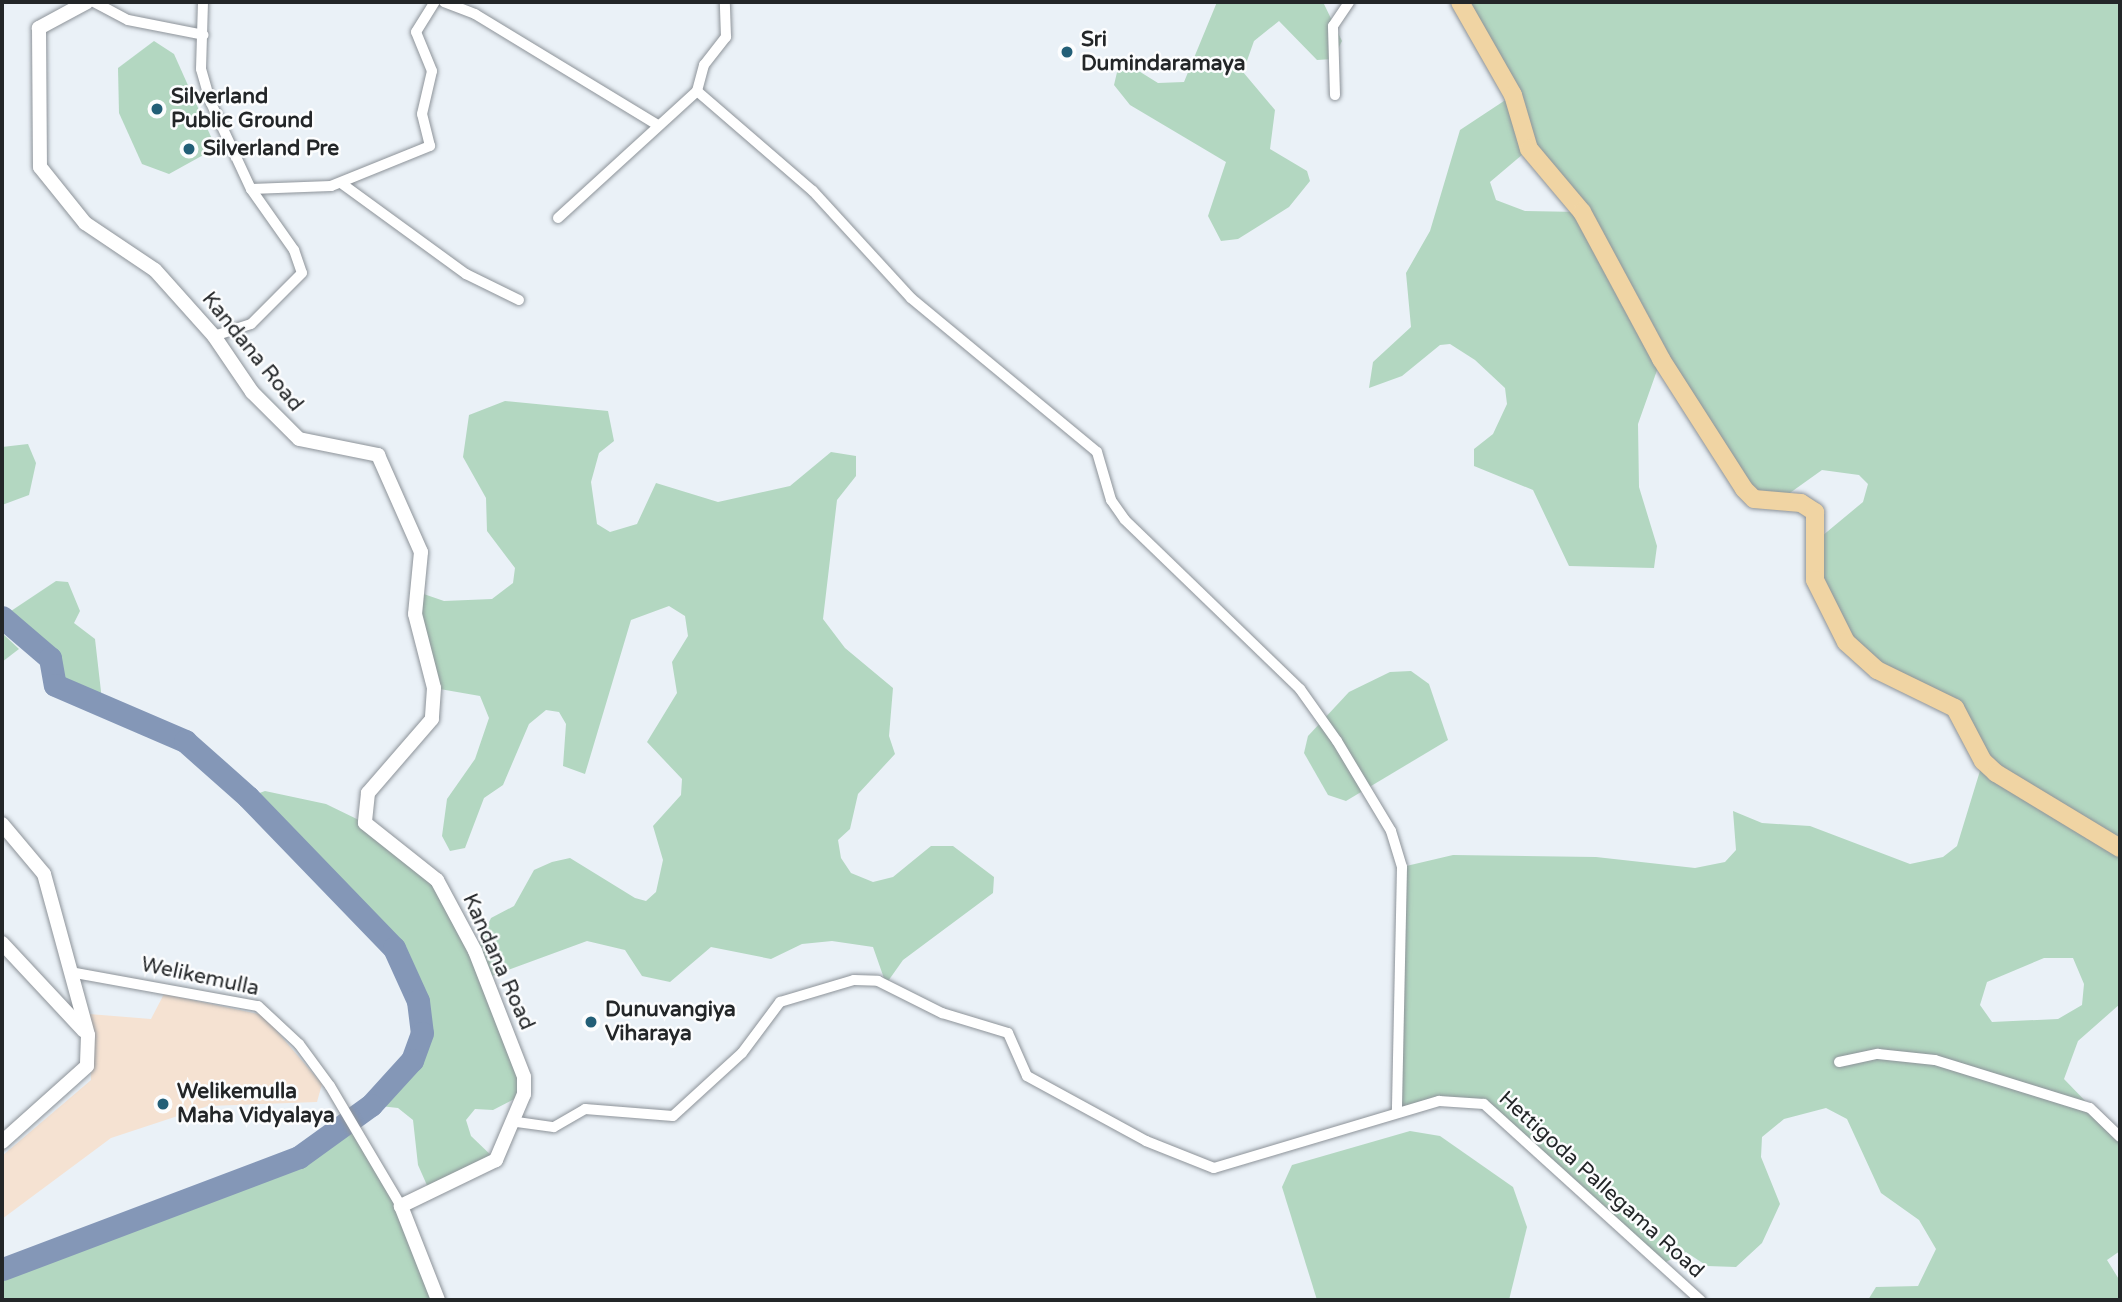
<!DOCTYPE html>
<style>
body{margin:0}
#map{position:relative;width:2122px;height:1302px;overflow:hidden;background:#eaf1f7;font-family:"Varela Round",sans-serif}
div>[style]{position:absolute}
.education>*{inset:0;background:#f5e2d2}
.green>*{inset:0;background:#b3d7c1}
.river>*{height:23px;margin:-11.5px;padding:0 11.5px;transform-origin:11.5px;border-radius:11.5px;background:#8497b7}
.roads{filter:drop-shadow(0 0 2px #8d9399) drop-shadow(0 0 2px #8d9399)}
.minor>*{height:10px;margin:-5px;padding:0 5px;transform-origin:5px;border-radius:5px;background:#fff}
.tertiary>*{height:14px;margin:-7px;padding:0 7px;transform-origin:7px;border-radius:7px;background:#fff}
.primary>*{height:18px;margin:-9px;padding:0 9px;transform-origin:9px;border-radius:9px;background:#f0d4a3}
.dots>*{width:19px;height:19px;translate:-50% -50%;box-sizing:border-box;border:4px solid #fcfdfe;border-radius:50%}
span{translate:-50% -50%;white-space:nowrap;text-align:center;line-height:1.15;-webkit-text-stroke:5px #fcfdfe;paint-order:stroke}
.poi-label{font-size:21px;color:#232628;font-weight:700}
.left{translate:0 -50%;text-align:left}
.street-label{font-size:21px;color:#232628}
.frame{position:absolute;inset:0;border:4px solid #232628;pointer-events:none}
</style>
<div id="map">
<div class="education">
<i style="clip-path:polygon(164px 994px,263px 1015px,322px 1084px,317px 1102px,208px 1106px,111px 1138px,2px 1219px,2px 1156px,91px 1080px,89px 1014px,151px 1019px)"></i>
</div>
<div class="green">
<i style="clip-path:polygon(1217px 2px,1323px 2px,1342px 41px,1333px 59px,1317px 60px,1279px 21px,1254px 41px,1243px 72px,1275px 110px,1270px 149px,1307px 171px,1310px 181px,1289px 207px,1238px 239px,1221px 241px,1208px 216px,1226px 162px,1130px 105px,1114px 85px,1118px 68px,1129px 65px,1158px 83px,1184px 82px)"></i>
<i style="clip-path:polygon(evenodd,1456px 2px,2120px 2px,2120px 1004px,2078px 1041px,2064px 1079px,2120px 1137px,2120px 1251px,2107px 1260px,2120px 1281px,2120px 1300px,1868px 1300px,1876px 1287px,1918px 1286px,1936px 1249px,1919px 1220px,1881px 1193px,1847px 1119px,1826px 1108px,1784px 1119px,1762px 1137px,1761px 1157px,1780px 1204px,1762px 1243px,1736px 1267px,1707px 1266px,1686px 1252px,1658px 1266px,1484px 1104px,1462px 1099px,1397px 1112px,1402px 867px,1453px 855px,1596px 857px,1695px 868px,1725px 862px,1736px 850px,1733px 811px,1762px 823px,1810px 826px,1910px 864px,1943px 857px,1957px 846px,1983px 761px,1969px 727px,1877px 670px,1823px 607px,1816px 541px,1863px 502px,1868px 484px,1859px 475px,1822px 470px,1780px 500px,1754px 499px,1661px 359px,1638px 424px,1639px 487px,1657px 546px,1654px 568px,1569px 566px,1533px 490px,1474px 466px,1474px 449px,1493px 434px,1507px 404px,1505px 388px,1475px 360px,1450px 344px,1440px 345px,1402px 376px,1369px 388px,1373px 362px,1411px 327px,1406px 273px,1430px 231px,1460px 130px,1513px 95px,1456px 2px,1529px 149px,1580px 212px,1525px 211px,1496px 200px,1490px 182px,1529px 149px,1456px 2px,2044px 958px,2073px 958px,2084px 984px,2082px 1005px,2058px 1019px,1992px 1022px,1980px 1005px,1987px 982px,2044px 958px)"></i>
<i style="clip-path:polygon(154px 41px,174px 54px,216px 148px,169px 174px,142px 164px,119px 113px,118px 68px)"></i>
<i style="clip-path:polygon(505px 401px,608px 411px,614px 441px,599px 453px,591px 482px,597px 524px,610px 532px,637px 524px,656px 483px,718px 502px,790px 486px,831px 452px,856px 456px,856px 476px,837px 500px,823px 619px,845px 648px,893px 688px,889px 736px,895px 754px,858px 794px,850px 829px,838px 840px,841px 858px,851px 873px,873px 882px,893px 877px,931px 846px,953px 846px,994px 877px,993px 893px,903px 960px,886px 984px,873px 947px,832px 941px,802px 944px,771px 959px,711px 947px,670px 982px,642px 976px,625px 950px,587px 941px,486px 978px,524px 1094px,493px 1110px,475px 1109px,466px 1120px,471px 1136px,496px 1160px,430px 1192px,418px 1165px,413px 1120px,398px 1108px,371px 1105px,412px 1060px,422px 1033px,418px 1001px,394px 948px,248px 797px,265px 791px,326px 804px,365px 823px,437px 880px,476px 950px,491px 918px,514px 906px,534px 870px,552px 862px,570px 858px,635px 898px,646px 901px,656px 892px,663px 860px,653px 826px,681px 795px,682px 779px,647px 742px,677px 693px,672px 662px,688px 636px,685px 616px,669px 606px,631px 620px,585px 774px,563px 766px,566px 724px,559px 712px,546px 710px,529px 724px,503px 785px,484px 798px,465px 848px,450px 851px,442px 836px,447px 799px,475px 759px,489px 718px,480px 696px,434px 688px,415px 591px,444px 601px,492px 599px,513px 583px,515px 568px,487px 531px,486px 498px,463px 457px,469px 415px)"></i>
<i style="clip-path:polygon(28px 444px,36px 463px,29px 495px,2px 505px,2px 447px)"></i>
<i style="clip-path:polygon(56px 581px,68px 582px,80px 611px,74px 623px,95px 639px,103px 709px,55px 685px,50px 658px,2px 617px)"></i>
<i style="clip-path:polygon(2px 633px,19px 649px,2px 662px)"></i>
<i style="clip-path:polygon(1411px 671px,1429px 684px,1448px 740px,1346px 801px,1328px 795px,1304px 753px,1308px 736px,1349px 692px,1390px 672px)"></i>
<i style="clip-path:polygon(352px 1119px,392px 1186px,438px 1300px,2px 1300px,2px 1269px,299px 1157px)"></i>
<i style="clip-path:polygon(1410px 1131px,1440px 1136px,1513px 1187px,1527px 1227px,1509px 1300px,1317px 1300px,1282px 1187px,1292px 1165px)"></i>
</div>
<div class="river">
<i style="left:2px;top:617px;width:63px;rotate:40.5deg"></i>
<i style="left:50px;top:658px;width:27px;rotate:80deg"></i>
<i style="left:55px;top:685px;width:142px;rotate:23.3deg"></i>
<i style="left:185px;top:741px;width:84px;rotate:41.6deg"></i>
<i style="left:248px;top:797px;width:210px;rotate:46deg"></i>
<i style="left:394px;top:948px;width:58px;rotate:65.6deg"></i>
<i style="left:418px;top:1001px;width:32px;rotate:83deg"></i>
<i style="left:422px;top:1033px;width:29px;rotate:110deg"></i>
<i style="left:412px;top:1060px;width:61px;rotate:132.3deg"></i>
<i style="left:371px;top:1105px;width:89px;rotate:144.2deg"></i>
<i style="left:299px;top:1157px;width:317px;rotate:159.3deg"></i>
</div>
<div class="roads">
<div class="minor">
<i style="left:94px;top:2px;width:38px;rotate:28deg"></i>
<i style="left:128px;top:20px;width:77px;rotate:11.2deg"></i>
<i style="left:203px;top:2px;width:67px;rotate:91.7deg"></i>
<i style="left:201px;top:69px;width:35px;rotate:74deg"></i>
<i style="left:211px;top:103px;width:95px;rotate:65.1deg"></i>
<i style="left:251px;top:189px;width:75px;rotate:54.8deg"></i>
<i style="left:294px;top:250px;width:24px;rotate:71deg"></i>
<i style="left:302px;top:273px;width:72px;rotate:135deg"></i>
<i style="left:251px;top:324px;width:39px;rotate:162deg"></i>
<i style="left:444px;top:2px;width:33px;rotate:21deg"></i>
<i style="left:475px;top:14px;width:212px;rotate:31.3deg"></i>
<i style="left:697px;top:91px;width:153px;rotate:40.8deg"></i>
<i style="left:813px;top:191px;width:145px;rotate:47.5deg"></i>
<i style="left:911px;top:298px;width:241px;rotate:39.6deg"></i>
<i style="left:1097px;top:452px;width:50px;rotate:73.7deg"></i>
<i style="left:1111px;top:500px;width:24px;rotate:55deg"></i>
<i style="left:1125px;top:520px;width:243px;rotate:44deg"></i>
<i style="left:1300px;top:689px;width:64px;rotate:54.6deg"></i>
<i style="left:1337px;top:741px;width:105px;rotate:59deg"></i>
<i style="left:1391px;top:831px;width:38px;rotate:73deg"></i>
<i style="left:1402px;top:867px;width:245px;rotate:91.2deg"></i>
<i style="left:1335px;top:95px;width:69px;rotate:-91.7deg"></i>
<i style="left:1333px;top:26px;width:29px;rotate:-56deg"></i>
<i style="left:341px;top:183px;width:155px;rotate:36.1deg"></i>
<i style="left:466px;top:274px;width:59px;rotate:26.1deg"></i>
<i style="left:251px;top:189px;width:80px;rotate:-2.1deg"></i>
<i style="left:331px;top:186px;width:107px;rotate:-22deg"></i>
<i style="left:430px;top:146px;width:33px;rotate:-104deg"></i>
<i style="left:422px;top:114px;width:44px;rotate:-76.9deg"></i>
<i style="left:432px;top:71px;width:42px;rotate:-112.3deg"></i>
<i style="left:416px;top:32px;width:36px;rotate:-58deg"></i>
<i style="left:558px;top:218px;width:188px;rotate:-42.4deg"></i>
<i style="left:697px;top:91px;width:27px;rotate:-75deg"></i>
<i style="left:704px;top:65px;width:36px;rotate:-52deg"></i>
<i style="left:726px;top:37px;width:35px;rotate:-92deg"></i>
<i style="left:70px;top:972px;width:191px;rotate:10.3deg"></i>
<i style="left:258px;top:1006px;width:56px;rotate:42.8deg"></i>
<i style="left:299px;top:1044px;width:52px;rotate:53.6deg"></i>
<i style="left:330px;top:1086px;width:139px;rotate:59.4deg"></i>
<i style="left:1839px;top:1062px;width:40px;rotate:-12deg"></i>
<i style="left:1878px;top:1054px;width:57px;rotate:6deg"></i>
<i style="left:1935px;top:1060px;width:162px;rotate:17.2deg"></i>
<i style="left:2090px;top:1108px;width:42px;rotate:44deg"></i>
<i style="left:517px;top:1122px;width:37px;rotate:8deg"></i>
<i style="left:554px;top:1127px;width:36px;rotate:-30deg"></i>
<i style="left:585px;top:1109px;width:88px;rotate:4.5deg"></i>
<i style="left:673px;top:1116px;width:93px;rotate:-42.4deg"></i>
<i style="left:742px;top:1053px;width:64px;rotate:-53.3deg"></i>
<i style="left:780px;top:1002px;width:77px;rotate:-16.6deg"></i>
<i style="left:854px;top:980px;width:24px;rotate:2deg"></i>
<i style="left:878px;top:981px;width:72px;rotate:26.6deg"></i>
<i style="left:942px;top:1013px;width:69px;rotate:16.9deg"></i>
<i style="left:1008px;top:1033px;width:47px;rotate:66.2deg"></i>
<i style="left:1027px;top:1076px;width:136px;rotate:28.6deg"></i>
<i style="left:1146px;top:1141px;width:73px;rotate:21.7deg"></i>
<i style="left:1214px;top:1168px;width:235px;rotate:-16.6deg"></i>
<i style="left:1439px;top:1101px;width:45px;rotate:3.8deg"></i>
<i style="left:1484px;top:1104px;width:292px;rotate:42.2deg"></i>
</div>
<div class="tertiary">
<i style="left:87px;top:2px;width:55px;rotate:151.6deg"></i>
<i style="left:39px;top:28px;width:139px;rotate:89.6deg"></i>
<i style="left:40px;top:167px;width:72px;rotate:51.2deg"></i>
<i style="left:85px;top:223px;width:84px;rotate:33.9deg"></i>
<i style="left:155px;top:270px;width:89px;rotate:48.2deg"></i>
<i style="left:214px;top:336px;width:68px;rotate:55.8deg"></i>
<i style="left:252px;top:392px;width:66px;rotate:45deg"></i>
<i style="left:299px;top:439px;width:81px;rotate:11.4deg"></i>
<i style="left:378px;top:455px;width:106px;rotate:66.1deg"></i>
<i style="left:421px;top:552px;width:62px;rotate:95.5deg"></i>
<i style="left:415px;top:614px;width:76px;rotate:75.6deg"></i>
<i style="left:434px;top:688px;width:31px;rotate:94deg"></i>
<i style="left:432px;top:719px;width:98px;rotate:130.9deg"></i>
<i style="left:368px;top:793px;width:30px;rotate:96deg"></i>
<i style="left:365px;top:823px;width:92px;rotate:38.4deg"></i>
<i style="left:437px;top:880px;width:81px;rotate:61.8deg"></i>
<i style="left:475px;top:951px;width:135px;rotate:68.7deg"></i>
<i style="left:524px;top:1077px;width:17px;rotate:90deg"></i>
<i style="left:524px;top:1094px;width:72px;rotate:113deg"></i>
<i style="left:496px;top:1160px;width:106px;rotate:154.2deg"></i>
<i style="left:401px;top:1206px;width:101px;rotate:68.5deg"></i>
<i style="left:2px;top:824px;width:65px;rotate:50deg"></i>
<i style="left:44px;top:874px;width:167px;rotate:74.7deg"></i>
<i style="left:88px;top:1035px;width:31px;rotate:92deg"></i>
<i style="left:87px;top:1066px;width:114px;rotate:138.2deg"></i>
<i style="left:2px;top:943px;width:120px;rotate:47deg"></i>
</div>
<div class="primary">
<i style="left:1460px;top:2px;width:107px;rotate:60.3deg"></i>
<i style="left:1513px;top:95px;width:56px;rotate:73.5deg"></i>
<i style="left:1529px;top:149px;width:82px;rotate:49.9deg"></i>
<i style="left:1582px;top:212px;width:167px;rotate:61.7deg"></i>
<i style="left:1661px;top:359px;width:154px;rotate:57.4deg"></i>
<i style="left:1744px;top:489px;width:14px;rotate:45deg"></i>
<i style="left:1754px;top:499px;width:47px;rotate:4.9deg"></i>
<i style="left:1801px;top:503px;width:17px;rotate:33deg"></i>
<i style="left:1815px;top:512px;width:68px;rotate:90deg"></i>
<i style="left:1815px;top:580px;width:69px;rotate:63.4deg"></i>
<i style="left:1846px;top:642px;width:42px;rotate:42.1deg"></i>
<i style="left:1877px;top:670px;width:87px;rotate:26deg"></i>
<i style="left:1955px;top:708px;width:60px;rotate:62.2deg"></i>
<i style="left:1983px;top:761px;width:18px;rotate:43deg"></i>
<i style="left:1996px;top:773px;width:145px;rotate:31.2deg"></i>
</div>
</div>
<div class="dots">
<i style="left:1067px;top:52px;background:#235f77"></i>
<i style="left:157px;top:109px;background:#235f77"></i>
<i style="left:189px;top:149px;background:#235f77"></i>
<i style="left:591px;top:1022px;background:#235f77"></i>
<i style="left:163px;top:1104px;background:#235f77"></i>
</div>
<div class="poi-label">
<span class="left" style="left:1081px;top:52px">Sri<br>Dumindaramaya</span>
<span class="left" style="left:171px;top:109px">Silverland<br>Public Ground</span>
<span class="left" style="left:203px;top:149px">Silverland Pre</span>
<span class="left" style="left:605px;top:1022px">Dunuvangiya<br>Viharaya</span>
<span class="left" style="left:177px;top:1104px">Welikemulla<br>Maha Vidyalaya</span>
</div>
<div class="street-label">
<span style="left:252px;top:352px;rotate:51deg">Kandana Road</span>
<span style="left:498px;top:962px;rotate:66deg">Kandana Road</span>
<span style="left:200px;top:977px;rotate:12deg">Welikemulla</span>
<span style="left:1601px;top:1185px;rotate:42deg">Hettigoda Pallegama Road</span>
</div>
<div class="frame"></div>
</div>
